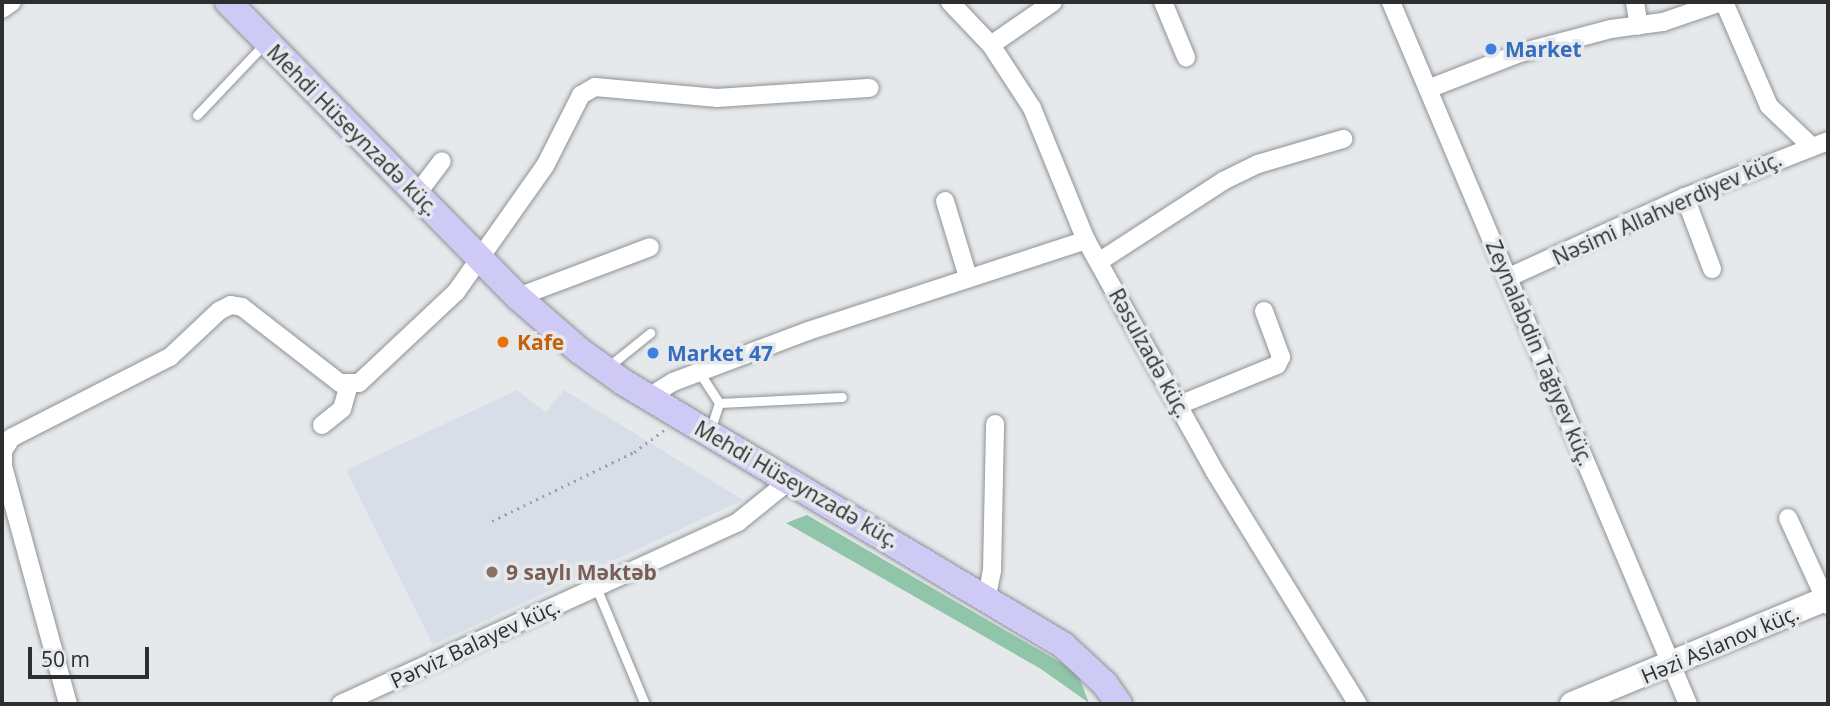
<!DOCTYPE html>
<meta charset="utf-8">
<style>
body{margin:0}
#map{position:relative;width:1830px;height:706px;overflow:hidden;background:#e6e9ec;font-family:"Open Sans",sans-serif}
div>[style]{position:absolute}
.built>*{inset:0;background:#d8dee7}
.forest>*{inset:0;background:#90c5aa}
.path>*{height:2.5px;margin-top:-1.25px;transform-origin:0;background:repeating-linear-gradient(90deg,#9d9fa2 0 2px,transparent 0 7px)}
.roads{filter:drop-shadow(0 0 2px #8f9295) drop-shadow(0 0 2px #8f9295)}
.service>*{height:9px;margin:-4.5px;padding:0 4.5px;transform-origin:4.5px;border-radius:4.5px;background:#fff}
.minor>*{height:18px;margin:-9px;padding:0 9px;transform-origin:9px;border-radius:9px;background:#fff}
.secondary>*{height:24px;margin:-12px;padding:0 12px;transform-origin:12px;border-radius:12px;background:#fff}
.primary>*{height:26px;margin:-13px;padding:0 13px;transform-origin:13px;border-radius:13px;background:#cfcaf5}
.dots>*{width:19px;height:19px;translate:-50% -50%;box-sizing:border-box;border:4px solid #e6e9ec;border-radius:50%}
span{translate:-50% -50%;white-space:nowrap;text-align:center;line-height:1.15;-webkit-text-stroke:7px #e6e9ec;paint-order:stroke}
.shop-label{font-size:21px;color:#366cbe;font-weight:700}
.left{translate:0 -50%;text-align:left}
.street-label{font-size:21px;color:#2d2e30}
.food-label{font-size:21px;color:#c56008;font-weight:700}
.education-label{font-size:21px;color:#785e54;font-weight:700}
.frame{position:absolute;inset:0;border:4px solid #2d2e30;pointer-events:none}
.scale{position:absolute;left:28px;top:647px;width:121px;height:32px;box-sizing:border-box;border:4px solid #2d2e30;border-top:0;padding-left:9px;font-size:21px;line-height:24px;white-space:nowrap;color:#2d2e30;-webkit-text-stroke:5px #e6e9ec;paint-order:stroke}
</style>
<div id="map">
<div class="built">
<i style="clip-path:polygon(517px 390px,546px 412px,564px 390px,743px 500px,433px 645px,346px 470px)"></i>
</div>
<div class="forest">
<i style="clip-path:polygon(807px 515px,1077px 672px,1089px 703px,1041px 669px,786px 523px)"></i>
</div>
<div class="path">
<i style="left:492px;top:521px;width:158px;rotate:-25.9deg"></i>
<i style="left:634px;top:452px;width:37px;rotate:-36deg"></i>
</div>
<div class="roads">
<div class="service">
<i style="left:197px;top:115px;width:99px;rotate:-46.6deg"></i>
<i style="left:609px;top:366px;width:53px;rotate:-38.8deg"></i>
<i style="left:699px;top:372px;width:37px;rotate:57deg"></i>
<i style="left:719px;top:403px;width:29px;rotate:108deg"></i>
<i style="left:719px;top:403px;width:123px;rotate:-2.8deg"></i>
<i style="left:596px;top:587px;width:127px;rotate:67.3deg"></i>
</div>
<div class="minor">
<i style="left:950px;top:2px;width:59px;rotate:46.4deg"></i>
<i style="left:991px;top:45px;width:75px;rotate:56.9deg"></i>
<i style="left:1032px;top:108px;width:143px;rotate:67.8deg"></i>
<i style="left:1086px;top:240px;width:265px;rotate:60.9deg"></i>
<i style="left:1215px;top:472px;width:273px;rotate:58.4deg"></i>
<i style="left:1163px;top:2px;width:60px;rotate:67.3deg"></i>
<i style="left:1391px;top:2px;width:762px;rotate:67.07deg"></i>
<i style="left:1635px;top:2px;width:24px;rotate:81deg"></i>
<i style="left:1724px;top:2px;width:113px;rotate:66.6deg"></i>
<i style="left:1769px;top:106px;width:57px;rotate:43.6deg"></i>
<i style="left:2px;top:9px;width:12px;rotate:-35deg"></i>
<i style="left:991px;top:45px;width:75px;rotate:-34.7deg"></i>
<i style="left:1428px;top:89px;width:99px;rotate:-21.4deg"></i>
<i style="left:1520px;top:53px;width:94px;rotate:-14.8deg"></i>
<i style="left:1611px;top:29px;width:52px;rotate:-7.7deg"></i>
<i style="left:1663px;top:22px;width:61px;rotate:-19deg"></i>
<i style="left:417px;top:194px;width:41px;rotate:-52.9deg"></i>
<i style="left:1685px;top:197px;width:77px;rotate:69.4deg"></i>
<i style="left:945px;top:201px;width:79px;rotate:73.2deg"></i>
<i style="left:1100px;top:261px;width:147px;rotate:-33deg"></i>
<i style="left:1223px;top:181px;width:39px;rotate:-26deg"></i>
<i style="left:1258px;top:164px;width:89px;rotate:-16.4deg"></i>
<i style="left:1507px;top:278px;width:196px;rotate:-24.5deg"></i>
<i style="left:1685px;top:197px;width:154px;rotate:-21.4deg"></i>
<i style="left:518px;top:297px;width:141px;rotate:-20.7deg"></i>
<i style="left:649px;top:397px;width:28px;rotate:-32deg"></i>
<i style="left:673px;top:382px;width:144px;rotate:-20.7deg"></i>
<i style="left:808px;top:331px;width:293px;rotate:-18.1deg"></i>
<i style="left:1179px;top:405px;width:106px;rotate:-22.2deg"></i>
<i style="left:1277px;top:365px;width:9px;rotate:-63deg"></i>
<i style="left:1281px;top:357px;width:49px;rotate:-110.3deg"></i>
<i style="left:322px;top:425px;width:26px;rotate:-39deg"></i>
<i style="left:342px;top:409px;width:25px;rotate:-74deg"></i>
<i style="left:1788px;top:518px;width:96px;rotate:65.3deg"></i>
<i style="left:987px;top:596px;width:25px;rotate:-79deg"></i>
<i style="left:992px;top:571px;width:147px;rotate:-88.8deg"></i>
<i style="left:68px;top:704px;width:246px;rotate:-105.3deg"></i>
<i style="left:3px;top:467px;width:16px;rotate:-90deg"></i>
<i style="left:3px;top:451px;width:15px;rotate:-58deg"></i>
<i style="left:11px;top:438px;width:178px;rotate:-27deg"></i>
<i style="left:170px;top:357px;width:67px;rotate:-43.2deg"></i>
<i style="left:219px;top:311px;width:13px;rotate:-27deg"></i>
<i style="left:231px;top:305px;width:11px;rotate:10deg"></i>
<i style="left:242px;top:307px;width:124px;rotate:37.8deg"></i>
<i style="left:340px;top:383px;width:19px"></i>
<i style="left:359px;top:383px;width:133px;rotate:-43.2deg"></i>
<i style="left:456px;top:292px;width:154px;rotate:-54.8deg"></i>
<i style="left:545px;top:166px;width:80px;rotate:-63.1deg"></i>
<i style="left:581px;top:95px;width:16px;rotate:-30deg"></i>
<i style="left:595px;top:87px;width:123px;rotate:5.1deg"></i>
<i style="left:718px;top:98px;width:152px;rotate:-3.8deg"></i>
<i style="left:341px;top:704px;width:437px;rotate:-24.6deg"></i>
<i style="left:738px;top:522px;width:67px;rotate:-38.9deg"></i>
</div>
<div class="secondary">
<i style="left:1572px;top:704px;width:277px;rotate:-22.5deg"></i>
</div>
<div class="primary">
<i style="left:228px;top:2px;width:414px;rotate:45.5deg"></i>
<i style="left:518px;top:297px;width:82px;rotate:41.1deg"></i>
<i style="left:580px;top:351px;width:53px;rotate:35.8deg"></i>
<i style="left:623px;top:382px;width:513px;rotate:30.87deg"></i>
<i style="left:1063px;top:645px;width:57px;rotate:42.9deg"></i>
<i style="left:1105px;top:684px;width:24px;rotate:55deg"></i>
</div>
</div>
<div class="dots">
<i style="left:1491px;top:49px;background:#3f7fe0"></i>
<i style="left:503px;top:342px;background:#e8710a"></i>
<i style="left:653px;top:353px;background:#3f7fe0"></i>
<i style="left:492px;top:572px;background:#8d6e63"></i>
</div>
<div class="shop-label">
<span class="left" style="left:1505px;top:49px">Market</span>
<span class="left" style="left:667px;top:353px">Market 47</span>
</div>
<div class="street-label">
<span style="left:353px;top:130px;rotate:45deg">Mehdi Hüseynzadə küç.</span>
<span style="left:1667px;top:208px;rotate:-24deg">Nəsimi Allahverdiyev küç.</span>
<span style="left:1150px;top:353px;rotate:61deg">Rəsulzadə küç.</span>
<span style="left:1540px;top:353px;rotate:67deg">Zeynalabdin Tağıyev küç.</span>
<span style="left:797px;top:484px;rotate:30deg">Mehdi Hüseynzadə küç.</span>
<span style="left:475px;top:643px;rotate:-25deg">Pərviz Balayev küç.</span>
<span style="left:1720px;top:644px;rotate:-23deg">Həzi Aslanov küç.</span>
</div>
<div class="food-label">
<span class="left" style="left:517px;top:342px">Kafe</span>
</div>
<div class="education-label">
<span class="left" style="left:506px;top:572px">9 saylı Məktəb</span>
</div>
<div class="frame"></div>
<div class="scale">50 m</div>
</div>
